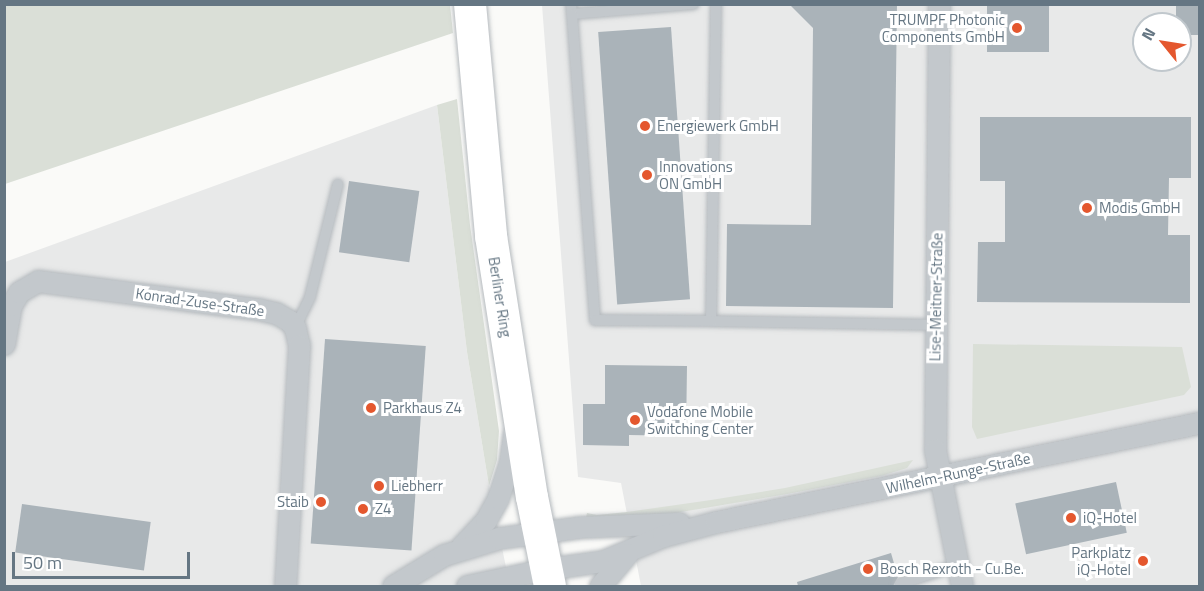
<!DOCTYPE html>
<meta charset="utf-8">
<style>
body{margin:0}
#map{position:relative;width:1204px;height:591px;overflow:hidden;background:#fafaf8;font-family:"Titillium Web",sans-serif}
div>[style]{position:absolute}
.built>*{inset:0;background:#e8e9e9}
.green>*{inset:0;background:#dadfd7}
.building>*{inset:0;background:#aab3b9;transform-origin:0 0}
.roads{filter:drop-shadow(0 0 2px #b5babe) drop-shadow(0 0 2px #b5babe)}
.lane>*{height:10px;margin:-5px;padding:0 5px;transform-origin:5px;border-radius:5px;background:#c3c8cc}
.street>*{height:21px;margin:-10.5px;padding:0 10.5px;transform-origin:10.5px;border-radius:10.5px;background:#c3c8cc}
.primary>*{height:32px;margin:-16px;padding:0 16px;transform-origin:16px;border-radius:16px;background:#fff}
.dots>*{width:16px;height:16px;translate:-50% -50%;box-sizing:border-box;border:3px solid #fff;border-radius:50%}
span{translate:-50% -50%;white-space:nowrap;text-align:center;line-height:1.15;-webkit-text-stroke:6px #fff;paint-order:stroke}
.poi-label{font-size:15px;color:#657683}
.right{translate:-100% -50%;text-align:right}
.left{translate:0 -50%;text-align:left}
.street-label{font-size:15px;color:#657683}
.frame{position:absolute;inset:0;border:6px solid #657683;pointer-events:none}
.north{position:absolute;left:1132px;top:12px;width:60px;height:60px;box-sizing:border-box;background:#fff;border:2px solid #c1c8cd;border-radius:50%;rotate:300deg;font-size:16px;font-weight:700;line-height:24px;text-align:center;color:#657683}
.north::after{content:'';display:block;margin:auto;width:21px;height:27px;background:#e4572e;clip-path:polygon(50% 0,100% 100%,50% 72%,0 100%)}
.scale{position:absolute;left:12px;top:552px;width:178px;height:27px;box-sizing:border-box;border:3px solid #657683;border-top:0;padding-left:8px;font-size:18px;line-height:21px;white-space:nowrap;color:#657683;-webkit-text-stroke:4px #fff;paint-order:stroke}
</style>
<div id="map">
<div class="built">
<i style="clip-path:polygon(evenodd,542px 5px,1199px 5px,1199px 586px,641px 586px,621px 483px,578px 477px,542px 5px,1144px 24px,1180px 24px,1180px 60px,1144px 60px,1144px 24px)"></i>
<i style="clip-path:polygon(437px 105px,467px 352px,489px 486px,510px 586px,5px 586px,5px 262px)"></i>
</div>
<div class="green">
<i style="clip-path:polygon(4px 5px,450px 5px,453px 33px,5px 184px)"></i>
<i style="clip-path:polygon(457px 99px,470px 225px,499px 431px,497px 460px,489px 486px,467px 352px,437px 105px)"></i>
<i style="clip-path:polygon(973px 344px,1182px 347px,1191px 387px,1184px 395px,977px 439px,972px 427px)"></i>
<i style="clip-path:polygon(913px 460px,907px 468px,881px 476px,787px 494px,628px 521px,585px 521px,587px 513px,597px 515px,627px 512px,711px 500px,785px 488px)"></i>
</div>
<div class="building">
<i style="clip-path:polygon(789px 4px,897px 4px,893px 308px,726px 306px,727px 224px,811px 225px,813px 28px)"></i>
<i style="left:987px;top:4px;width:62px;height:48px"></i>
<i style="clip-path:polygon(1176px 4px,1200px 4px,1200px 35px,1180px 35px,1180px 24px,1176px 24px)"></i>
<i style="left:671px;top:27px;width:273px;height:73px;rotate:86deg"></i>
<i style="clip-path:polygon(980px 117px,1191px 117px,1191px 178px,1169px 178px,1168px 235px,1190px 235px,1190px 303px,977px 302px,978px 242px,1005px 242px,1005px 181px,980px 181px)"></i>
<i style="left:349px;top:181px;width:71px;height:72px;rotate:8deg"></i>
<i style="left:325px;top:339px;width:101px;height:205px;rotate:4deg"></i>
<i style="clip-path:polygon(605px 365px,687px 366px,686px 436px,629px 435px,629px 446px,583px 445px,583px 404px,605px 404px)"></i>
<i style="left:1116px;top:482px;width:52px;height:103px;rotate:78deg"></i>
<i style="left:22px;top:504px;width:130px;height:49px;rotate:8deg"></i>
<i style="clip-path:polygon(891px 553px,898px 577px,893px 586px,798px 586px,797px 582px)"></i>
</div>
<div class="roads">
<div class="lane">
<i style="left:571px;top:4px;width:10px;rotate:84deg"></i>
<i style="left:572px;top:14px;width:122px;rotate:-4.7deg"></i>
<i style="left:716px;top:4px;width:317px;rotate:90.9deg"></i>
<i style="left:711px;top:321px;width:225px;rotate:1deg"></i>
<i style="left:572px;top:14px;width:307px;rotate:85.7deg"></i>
<i style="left:595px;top:320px;width:116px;rotate:0.5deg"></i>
<i style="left:295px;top:328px;width:34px;rotate:-64deg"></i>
<i style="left:310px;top:297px;width:116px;rotate:-76.1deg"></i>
<i style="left:900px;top:584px;width:60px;rotate:-18.4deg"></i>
</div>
<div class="street">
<i style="left:939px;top:4px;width:446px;rotate:90.5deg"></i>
<i style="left:935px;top:450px;width:139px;rotate:78.8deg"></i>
<i style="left:4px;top:344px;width:40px;rotate:-80deg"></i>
<i style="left:11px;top:305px;width:15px;rotate:-58deg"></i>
<i style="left:19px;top:292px;width:22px;rotate:-30deg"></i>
<i style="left:38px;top:281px;width:222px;rotate:7.3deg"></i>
<i style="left:258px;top:309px;width:18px;rotate:13deg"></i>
<i style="left:276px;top:313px;width:16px;rotate:30deg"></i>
<i style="left:290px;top:321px;width:9px;rotate:54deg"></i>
<i style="left:295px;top:328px;width:18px;rotate:77deg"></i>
<i style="left:299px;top:346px;width:240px;rotate:93.3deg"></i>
<i style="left:461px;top:547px;width:37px;rotate:-47deg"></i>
<i style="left:486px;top:520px;width:25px;rotate:-61deg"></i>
<i style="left:498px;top:498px;width:40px;rotate:-72deg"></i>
<i style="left:510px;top:460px;width:28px;rotate:-82deg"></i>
<i style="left:393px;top:586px;width:60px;rotate:-31.3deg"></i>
<i style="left:444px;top:555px;width:58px;rotate:-17.2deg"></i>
<i style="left:499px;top:538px;width:82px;rotate:-7.7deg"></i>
<i style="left:580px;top:527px;width:99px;rotate:-2.3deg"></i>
<i style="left:467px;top:586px;width:81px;rotate:-12.1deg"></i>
<i style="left:546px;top:569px;width:58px;rotate:-8deg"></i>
<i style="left:603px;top:561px;width:65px;rotate:-22.6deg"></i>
<i style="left:663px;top:536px;width:55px;rotate:-14.8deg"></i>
<i style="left:716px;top:522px;width:494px;rotate:-11.6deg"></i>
<i style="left:600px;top:586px;width:42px;rotate:-49.8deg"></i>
</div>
<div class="primary">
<i style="left:470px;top:4px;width:233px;rotate:84.8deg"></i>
<i style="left:491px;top:236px;width:264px;rotate:81.1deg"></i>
<i style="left:532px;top:497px;width:91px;rotate:78.6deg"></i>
</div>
</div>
<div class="dots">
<i style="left:1017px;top:28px;background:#e4572e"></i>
<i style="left:645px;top:126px;background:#e4572e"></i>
<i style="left:647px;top:175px;background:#e4572e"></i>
<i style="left:1087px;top:208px;background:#e4572e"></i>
<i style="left:371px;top:408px;background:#e4572e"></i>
<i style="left:635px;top:420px;background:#e4572e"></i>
<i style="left:379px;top:486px;background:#e4572e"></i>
<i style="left:321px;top:502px;background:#e4572e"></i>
<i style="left:363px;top:509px;background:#e4572e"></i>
<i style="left:1071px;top:518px;background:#e4572e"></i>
<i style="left:1143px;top:561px;background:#e4572e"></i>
<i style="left:868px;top:569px;background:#e4572e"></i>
</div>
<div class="poi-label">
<span class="right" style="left:1005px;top:28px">TRUMPF Photonic<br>Components GmbH</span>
<span class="left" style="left:657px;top:126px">Energiewerk GmbH</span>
<span class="left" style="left:659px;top:175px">Innovations<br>ON GmbH</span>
<span class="left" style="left:1099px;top:208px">Modis GmbH</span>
<span class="left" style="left:383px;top:408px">Parkhaus Z4</span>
<span class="left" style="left:647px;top:420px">Vodafone Mobile<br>Switching Center</span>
<span class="left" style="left:391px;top:486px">Liebherr</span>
<span class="right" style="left:309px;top:502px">Staib</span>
<span class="left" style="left:375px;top:509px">Z4</span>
<span class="left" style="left:1083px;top:518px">iQ-Hotel</span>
<span class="right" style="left:1131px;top:561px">Parkplatz<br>iQ-Hotel</span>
<span class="left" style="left:880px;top:569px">Bosch Rexroth - Cu.Be.</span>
</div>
<div class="street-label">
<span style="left:500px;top:297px;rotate:81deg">Berliner Ring</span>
<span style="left:936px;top:297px;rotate:-89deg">Lise-Meitner-Straße</span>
<span style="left:200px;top:302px;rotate:8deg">Konrad-Zuse-Straße</span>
<span style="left:958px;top:473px;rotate:-12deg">Wilhelm-Runge-Straße</span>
</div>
<div class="frame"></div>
<div class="north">N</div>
<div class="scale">50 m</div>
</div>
